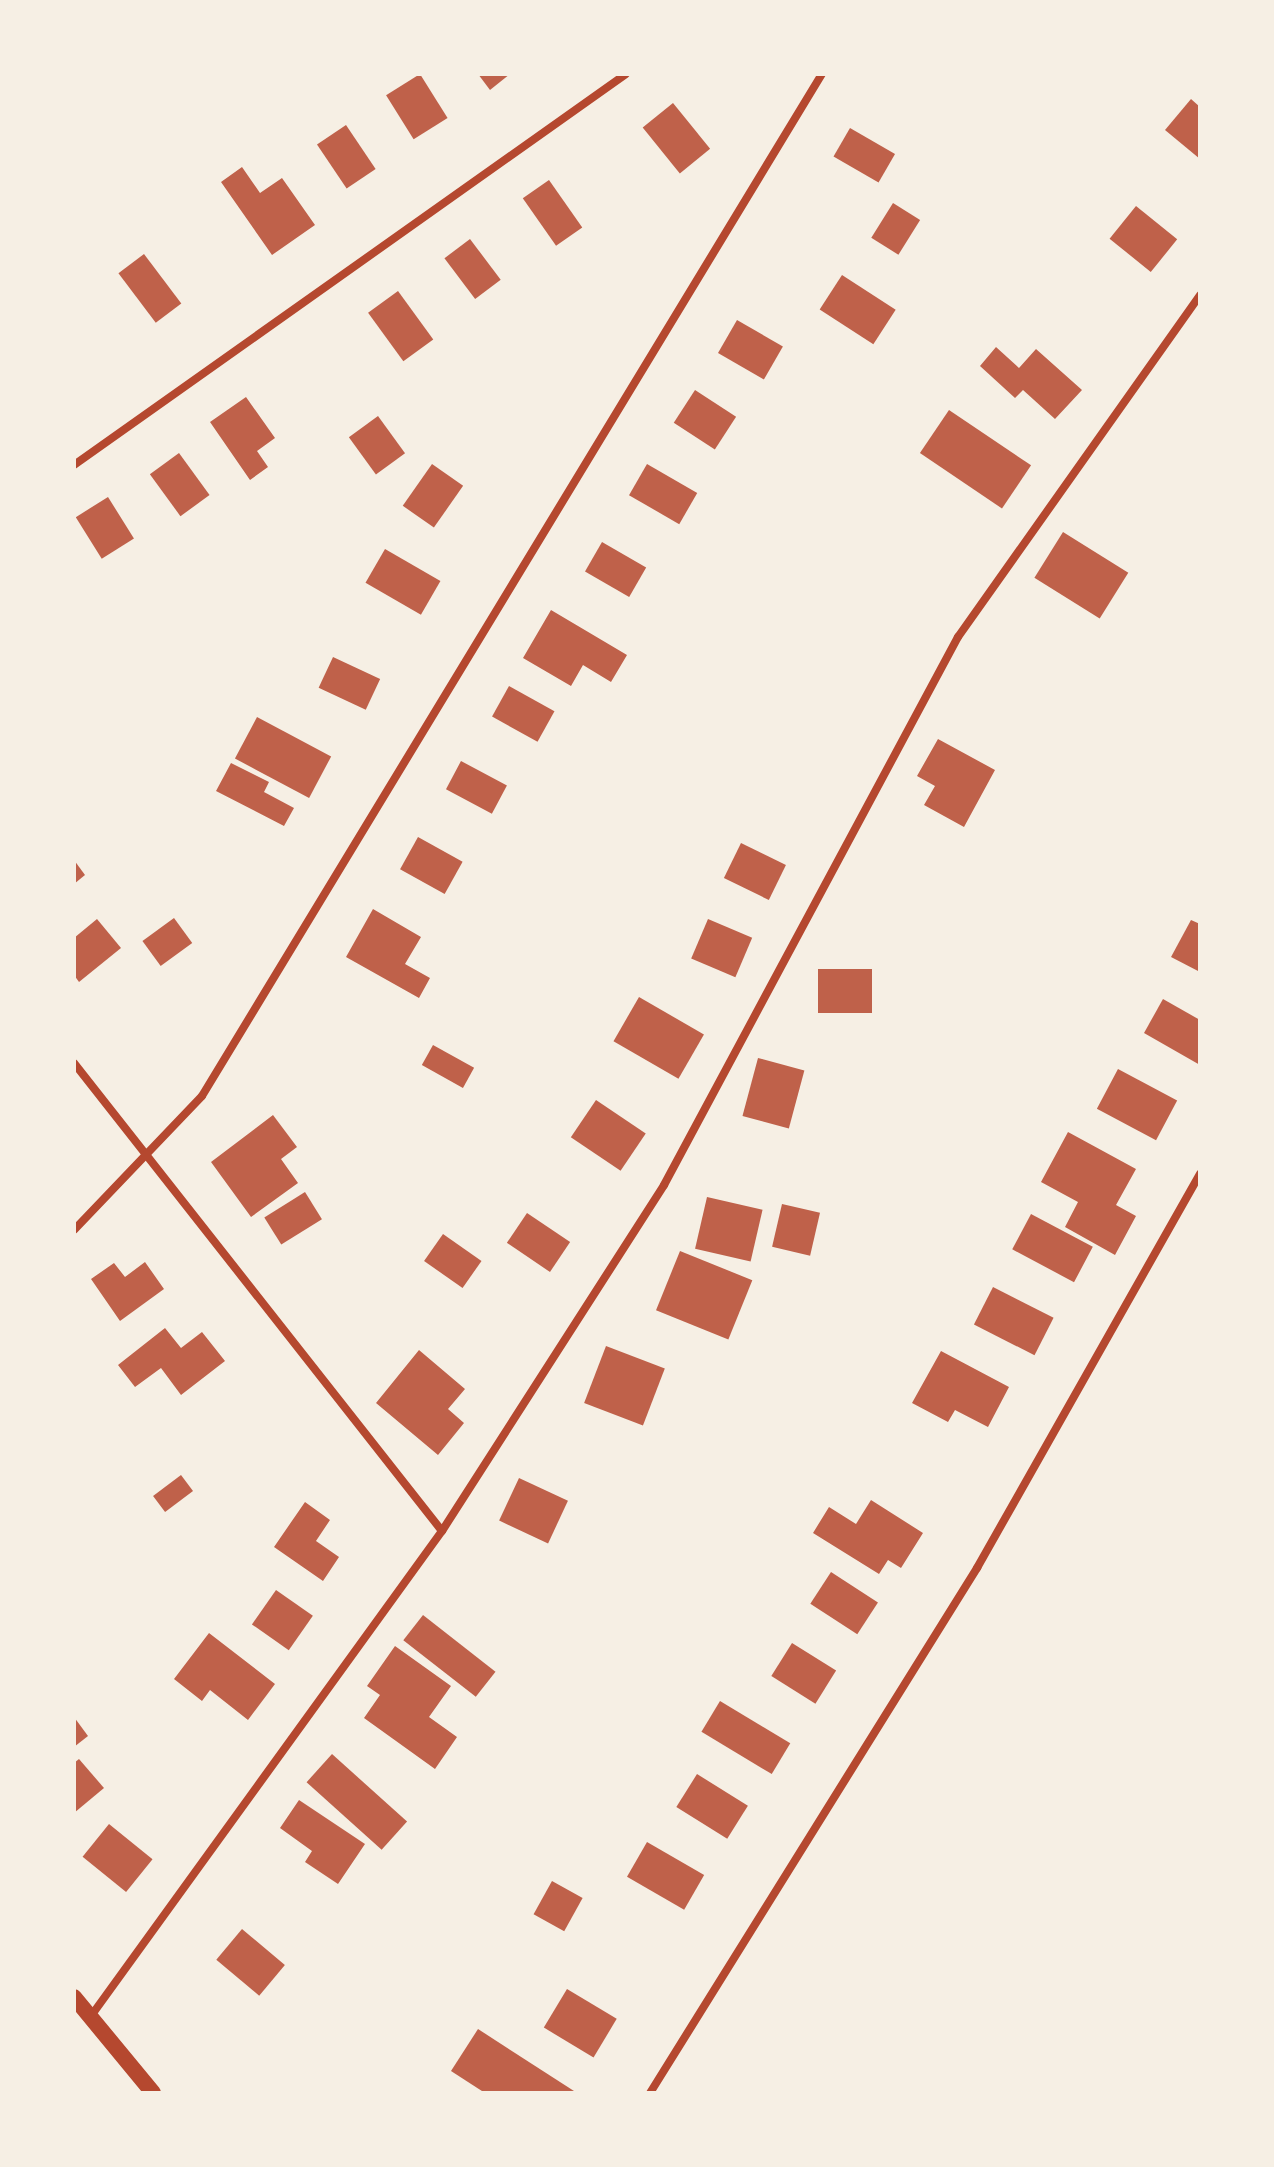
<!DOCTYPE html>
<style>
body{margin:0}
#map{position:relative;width:1274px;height:2167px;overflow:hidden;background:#f6efe4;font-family:Commissioner,sans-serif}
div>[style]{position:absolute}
.building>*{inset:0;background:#bf614a;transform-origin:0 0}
.minor>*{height:8px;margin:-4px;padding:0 4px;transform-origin:4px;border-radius:4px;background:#b5482f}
.secondary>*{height:16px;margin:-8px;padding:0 8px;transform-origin:8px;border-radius:8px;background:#b5482f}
span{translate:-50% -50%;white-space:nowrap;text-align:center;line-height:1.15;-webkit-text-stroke:6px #f6efe4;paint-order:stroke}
.frame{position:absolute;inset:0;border:76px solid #f6efe4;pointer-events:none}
</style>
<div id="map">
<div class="building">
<i style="left:420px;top:74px;width:52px;height:40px;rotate:58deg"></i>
<i style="clip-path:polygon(478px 74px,510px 74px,490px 90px)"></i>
<i style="clip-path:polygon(1191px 99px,1200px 107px,1200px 159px,1165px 130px)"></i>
<i style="left:673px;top:103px;width:59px;height:39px;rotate:51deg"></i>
<i style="left:346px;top:125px;width:53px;height:35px;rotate:56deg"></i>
<i style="left:850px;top:128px;width:52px;height:33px;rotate:30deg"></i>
<i style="clip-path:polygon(242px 167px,260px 193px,282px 178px,315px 225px,272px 255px,221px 182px)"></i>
<i style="left:549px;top:180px;width:58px;height:32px;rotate:55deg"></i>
<i style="left:893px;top:203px;width:32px;height:41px;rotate:32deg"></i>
<i style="left:1136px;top:206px;width:53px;height:42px;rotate:39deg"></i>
<i style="left:470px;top:239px;width:51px;height:32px;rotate:53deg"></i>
<i style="left:144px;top:254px;width:62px;height:32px;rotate:53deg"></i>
<i style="left:842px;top:275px;width:64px;height:41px;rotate:33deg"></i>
<i style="left:398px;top:291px;width:60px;height:37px;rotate:54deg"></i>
<i style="left:737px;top:320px;width:53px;height:38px;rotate:30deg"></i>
<i style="clip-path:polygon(996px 347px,1019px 368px,1036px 349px,1082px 390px,1055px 419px,1023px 390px,1015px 398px,980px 366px)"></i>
<i style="left:695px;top:390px;width:49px;height:39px;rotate:33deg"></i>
<i style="clip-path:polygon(246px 397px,275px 438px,257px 451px,268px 467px,250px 480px,210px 422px)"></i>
<i style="left:949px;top:410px;width:99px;height:52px;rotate:34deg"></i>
<i style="left:378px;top:416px;width:46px;height:36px;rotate:54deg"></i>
<i style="left:179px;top:453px;width:52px;height:36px;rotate:54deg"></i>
<i style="left:432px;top:464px;width:38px;height:51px;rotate:35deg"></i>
<i style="left:647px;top:464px;width:58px;height:36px;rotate:30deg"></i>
<i style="left:108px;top:497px;width:49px;height:38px;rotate:58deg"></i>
<i style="left:1063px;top:532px;width:77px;height:54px;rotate:32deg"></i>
<i style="left:602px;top:542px;width:51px;height:34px;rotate:30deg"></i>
<i style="left:385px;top:549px;width:64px;height:39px;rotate:30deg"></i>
<i style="clip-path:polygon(551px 610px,627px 655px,611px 682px,583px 665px,571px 686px,523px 658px)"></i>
<i style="left:333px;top:657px;width:52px;height:34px;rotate:25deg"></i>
<i style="left:509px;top:686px;width:52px;height:35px;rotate:29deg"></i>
<i style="left:257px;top:717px;width:84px;height:47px;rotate:28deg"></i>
<i style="clip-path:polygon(938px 739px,995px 770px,964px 827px,924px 805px,935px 786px,917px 776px)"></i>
<i style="left:461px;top:761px;width:52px;height:32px;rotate:28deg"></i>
<i style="clip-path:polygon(231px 763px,269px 782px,264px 792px,294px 808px,284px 826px,216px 791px)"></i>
<i style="left:418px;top:837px;width:51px;height:37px;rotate:29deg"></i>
<i style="left:741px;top:843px;width:50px;height:39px;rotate:26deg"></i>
<i style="clip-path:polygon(74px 860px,85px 875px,74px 884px)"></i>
<i style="clip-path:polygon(373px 909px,421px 937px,405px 964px,430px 978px,419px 998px,346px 957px)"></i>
<i style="left:174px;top:918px;width:31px;height:39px;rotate:54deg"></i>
<i style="clip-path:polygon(97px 919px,121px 948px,79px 982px,74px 975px,74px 938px)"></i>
<i style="left:708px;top:919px;width:48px;height:43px;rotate:23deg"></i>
<i style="clip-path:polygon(1191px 920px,1200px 924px,1200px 972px,1171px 957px)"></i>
<i style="left:818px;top:969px;width:54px;height:44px"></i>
<i style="left:639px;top:997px;width:75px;height:51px;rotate:30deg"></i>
<i style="clip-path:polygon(1163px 999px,1200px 1020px,1200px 1065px,1144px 1033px)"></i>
<i style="left:433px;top:1045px;width:47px;height:23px;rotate:29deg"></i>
<i style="left:758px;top:1058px;width:48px;height:60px;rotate:15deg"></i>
<i style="left:1118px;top:1069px;width:67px;height:45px;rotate:28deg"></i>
<i style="left:596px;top:1100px;width:60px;height:45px;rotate:34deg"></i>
<i style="clip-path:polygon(273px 1115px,297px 1147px,281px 1159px,298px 1183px,251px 1217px,211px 1162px)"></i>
<i style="clip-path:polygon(1068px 1132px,1136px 1169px,1116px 1205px,1136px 1216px,1115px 1255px,1065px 1227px,1078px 1202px,1041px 1182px)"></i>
<i style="left:305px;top:1192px;width:32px;height:48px;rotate:58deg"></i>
<i style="left:707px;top:1197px;width:57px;height:53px;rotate:13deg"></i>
<i style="left:782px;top:1204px;width:39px;height:44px;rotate:13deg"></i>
<i style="left:527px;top:1213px;width:52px;height:36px;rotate:34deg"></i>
<i style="left:1031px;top:1214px;width:70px;height:40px;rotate:28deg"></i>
<i style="left:443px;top:1234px;width:47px;height:33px;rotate:35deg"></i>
<i style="left:680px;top:1251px;width:78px;height:64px;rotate:22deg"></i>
<i style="clip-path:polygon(145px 1262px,164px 1289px,120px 1321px,91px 1279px,114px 1263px,125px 1277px)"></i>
<i style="left:993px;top:1287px;width:68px;height:42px;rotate:27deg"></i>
<i style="clip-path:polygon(165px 1328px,181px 1348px,202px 1332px,225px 1361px,181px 1395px,161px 1368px,135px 1387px,118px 1365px)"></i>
<i style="left:606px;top:1346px;width:63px;height:61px;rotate:21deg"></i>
<i style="clip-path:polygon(419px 1350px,465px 1389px,448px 1409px,464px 1423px,438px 1455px,376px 1403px)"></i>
<i style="clip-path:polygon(941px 1351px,1009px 1387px,988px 1427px,955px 1410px,948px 1422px,912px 1403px)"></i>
<i style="left:181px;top:1475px;width:20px;height:35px;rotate:53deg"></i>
<i style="left:519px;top:1478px;width:54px;height:47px;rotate:25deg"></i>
<i style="clip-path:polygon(871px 1500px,923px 1533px,901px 1568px,888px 1560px,879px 1574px,813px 1533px,829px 1507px,856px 1524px)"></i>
<i style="clip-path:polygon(305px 1502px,330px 1520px,316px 1541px,339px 1557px,323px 1581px,274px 1547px)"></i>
<i style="left:831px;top:1572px;width:56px;height:38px;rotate:33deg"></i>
<i style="left:276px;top:1590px;width:45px;height:42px;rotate:35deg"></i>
<i style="left:423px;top:1615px;width:92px;height:32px;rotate:38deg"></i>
<i style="clip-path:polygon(209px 1633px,275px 1684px,248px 1720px,210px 1690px,202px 1701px,174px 1679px)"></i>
<i style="left:792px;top:1643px;width:52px;height:39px;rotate:32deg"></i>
<i style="clip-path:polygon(395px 1646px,451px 1686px,429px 1717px,457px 1737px,435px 1769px,364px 1718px,380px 1695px,367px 1686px)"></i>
<i style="left:720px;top:1701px;width:82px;height:36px;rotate:31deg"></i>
<i style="clip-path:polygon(74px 1717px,88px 1736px,74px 1747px)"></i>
<i style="left:332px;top:1754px;width:101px;height:38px;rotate:42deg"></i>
<i style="clip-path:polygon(79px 1759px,104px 1788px,74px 1813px,74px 1763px)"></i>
<i style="left:697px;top:1774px;width:60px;height:39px;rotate:32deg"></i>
<i style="clip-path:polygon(299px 1800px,365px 1844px,338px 1884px,305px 1862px,312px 1851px,280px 1828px)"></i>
<i style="left:109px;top:1824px;width:56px;height:42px;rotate:39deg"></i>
<i style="left:647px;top:1842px;width:66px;height:40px;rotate:30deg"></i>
<i style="left:552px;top:1881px;width:35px;height:38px;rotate:29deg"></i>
<i style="left:242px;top:1929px;width:56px;height:40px;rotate:40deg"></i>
<i style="left:567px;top:1989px;width:58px;height:45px;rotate:31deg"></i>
<i style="clip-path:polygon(478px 2029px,574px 2091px,573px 2093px,485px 2093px,451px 2071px)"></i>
</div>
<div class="minor">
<i style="left:74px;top:465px;width:676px;rotate:-35.31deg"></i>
<i style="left:74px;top:1063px;width:595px;rotate:51.82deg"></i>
<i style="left:74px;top:1230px;width:185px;rotate:-46.3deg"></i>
<i style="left:202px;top:1096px;width:1195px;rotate:-58.76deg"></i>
<i style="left:91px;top:2016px;width:599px;rotate:-54.11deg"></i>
<i style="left:442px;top:1531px;width:411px;rotate:-57.3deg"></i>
<i style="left:664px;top:1185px;width:622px;rotate:-61.79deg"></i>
<i style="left:958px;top:637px;width:419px;rotate:-54.7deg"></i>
<i style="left:650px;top:2093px;width:619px;rotate:-58.08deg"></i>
<i style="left:977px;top:1568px;width:453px;rotate:-60.5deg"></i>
</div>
<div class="secondary">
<i style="left:74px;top:1997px;width:124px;rotate:50.5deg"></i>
</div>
<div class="frame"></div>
</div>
